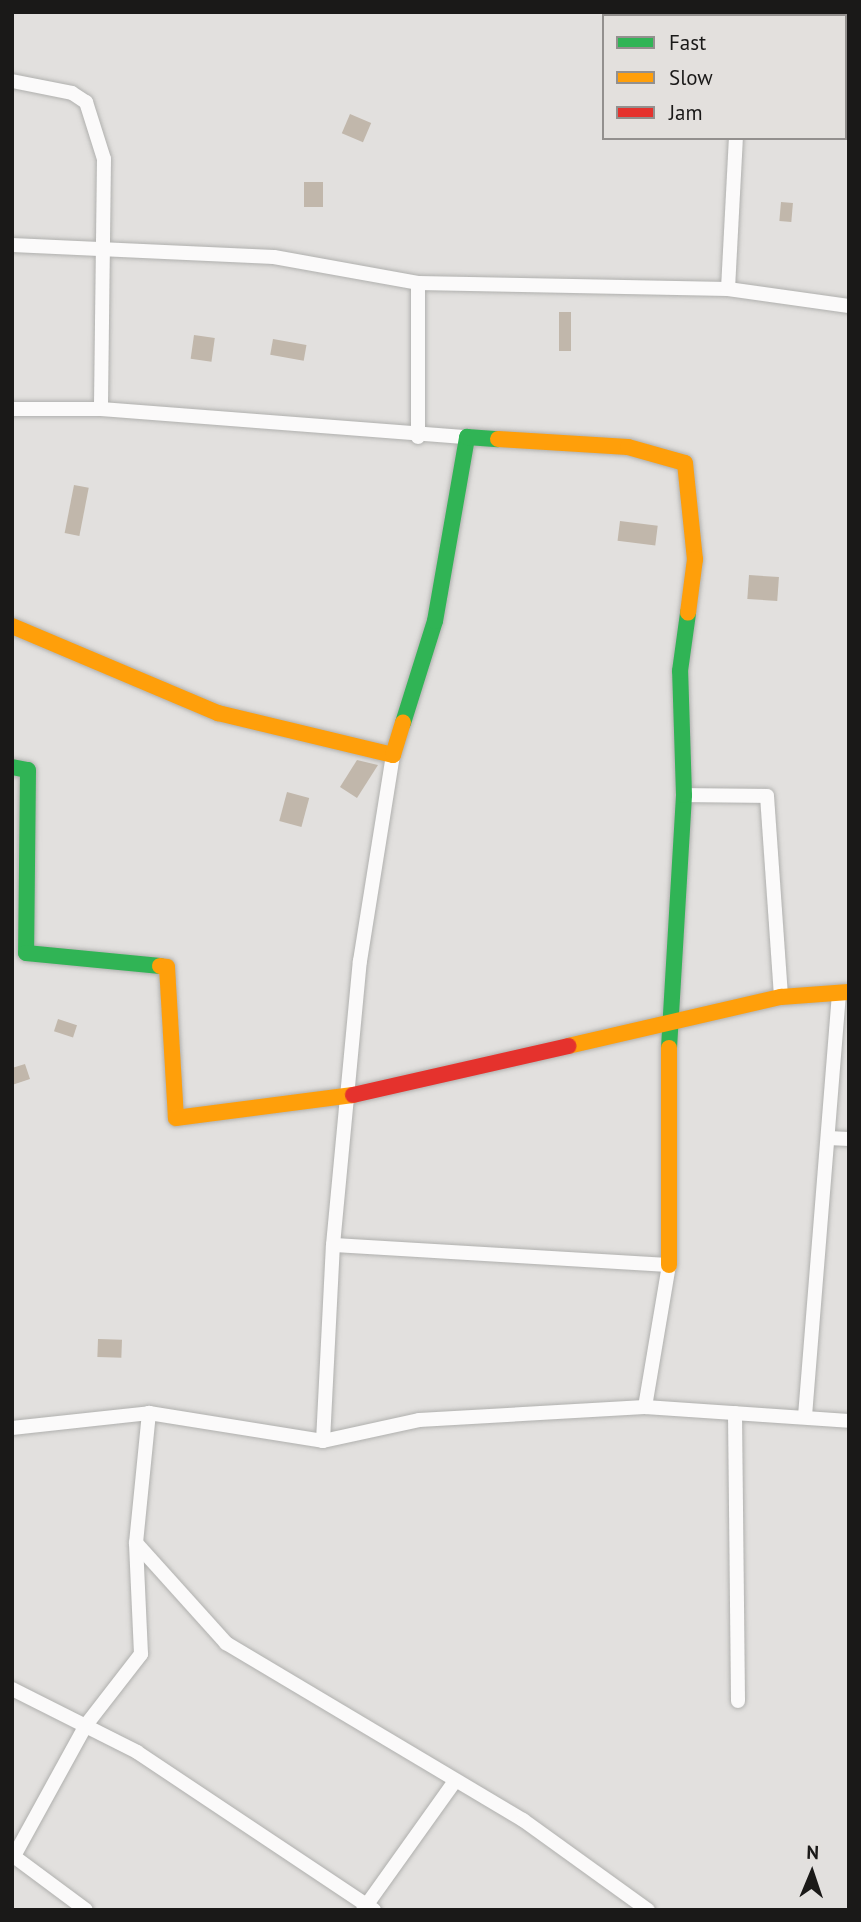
<!DOCTYPE html>
<style>
body{margin:0}
#map{position:relative;width:861px;height:1922px;overflow:hidden;background:#e2e0de;font-family:"PT Sans",sans-serif}
div>[style]{position:absolute}
.building>*{inset:0;background:#c1b7ab;transform-origin:0 0}
.roads{filter:drop-shadow(0 0 2px #b0b0ae) drop-shadow(0 0 2px #b0b0ae)}
.street>*{height:14px;margin:-7px;padding:0 7px;transform-origin:7px;border-radius:7px;background:#fbfafa}
.fast>*{height:16px;margin:-8px;padding:0 8px;transform-origin:8px;border-radius:8px;background:#30b455}
.slow>*{height:16px;margin:-8px;padding:0 8px;transform-origin:8px;border-radius:8px;background:#ff9f0a}
.jam>*{height:16px;margin:-8px;padding:0 8px;transform-origin:8px;border-radius:8px;background:#e5322d}
span{translate:-50% -50%;white-space:nowrap;text-align:center;line-height:1.15;-webkit-text-stroke:5px #e3e0dd;paint-order:stroke}
.frame{position:absolute;inset:0;border:14px solid #1a1918;pointer-events:none}
.legend{position:absolute;left:602px;top:14px;width:245px;height:126px;box-sizing:border-box;background:#e3e0dd;border:2px solid #93908e;margin:0;padding:9px 12px;list-style:none;font-size:21px;color:#1a1918}
.legend li{display:flex;align-items:center;gap:14px;height:35px}
.legend b{width:35px;border:2px solid #93908e}
.north{position:absolute;left:777px;top:1838px;width:70px;height:70px;-webkit-text-stroke:5px #e3e0dd;paint-order:stroke;rotate:2deg;font-size:19px;font-weight:700;line-height:28px;text-align:center;color:#1a1918}
.north::after{content:'';display:block;margin:auto;width:24px;height:32px;background:#1a1918;clip-path:polygon(50% 0,100% 100%,50% 72%,0 100%)}
</style>
<div id="map">
<div class="building">
<i style="left:350px;top:114px;width:23px;height:21px;rotate:23deg"></i>
<i style="left:304px;top:182px;width:19px;height:25px"></i>
<i style="left:781px;top:202px;width:12px;height:19px;rotate:5deg"></i>
<i style="left:559px;top:312px;width:12px;height:39px"></i>
<i style="left:194px;top:335px;width:21px;height:24px;rotate:8deg"></i>
<i style="left:273px;top:339px;width:34px;height:16px;rotate:10deg"></i>
<i style="left:74px;top:485px;width:15px;height:49px;rotate:11deg"></i>
<i style="left:620px;top:521px;width:38px;height:20px;rotate:7deg"></i>
<i style="left:749px;top:575px;width:30px;height:24px;rotate:4deg"></i>
<i style="clip-path:polygon(357px 760px,378px 765px,357px 798px,340px 787px)"></i>
<i style="left:287px;top:792px;width:23px;height:30px;rotate:15deg"></i>
<i style="left:58px;top:1019px;width:20px;height:13px;rotate:18deg"></i>
<i style="clip-path:polygon(25px 1064px,30px 1079px,12px 1085px,12px 1068px)"></i>
<i style="left:98px;top:1339px;width:24px;height:18px;rotate:2deg"></i>
</div>
<div class="roads">
<div class="street">
<i style="left:755px;top:16px;width:4px;rotate:-76deg"></i>
<i style="left:12px;top:81px;width:61px;rotate:11.3deg"></i>
<i style="left:72px;top:93px;width:17px;rotate:33deg"></i>
<i style="left:86px;top:102px;width:60px;rotate:72.5deg"></i>
<i style="left:104px;top:159px;width:250px;rotate:90.7deg"></i>
<i style="left:12px;top:245px;width:262px;rotate:2.6deg"></i>
<i style="left:274px;top:257px;width:146px;rotate:10.2deg"></i>
<i style="left:418px;top:283px;width:310px;rotate:1.1deg"></i>
<i style="left:728px;top:289px;width:122px;rotate:8deg"></i>
<i style="left:728px;top:289px;width:151px;rotate:-87deg"></i>
<i style="left:12px;top:409px;width:89px"></i>
<i style="left:101px;top:409px;width:367px;rotate:4.4deg"></i>
<i style="left:418px;top:437px;width:154px;rotate:-90deg"></i>
<i style="left:684px;top:795px;width:83px;rotate:0.7deg"></i>
<i style="left:767px;top:796px;width:201px;rotate:86deg"></i>
<i style="left:828px;top:1138px;width:21px;rotate:3deg"></i>
<i style="left:333px;top:1245px;width:337px;rotate:3.4deg"></i>
<i style="left:669px;top:1265px;width:144px;rotate:99.6deg"></i>
<i style="left:735px;top:1413px;width:288px;rotate:89.4deg"></i>
<i style="left:805px;top:1416px;width:423px;rotate:-85.4deg"></i>
<i style="left:12px;top:1428px;width:138px;rotate:-6.2deg"></i>
<i style="left:149px;top:1413px;width:176px;rotate:9.1deg"></i>
<i style="left:323px;top:1441px;width:98px;rotate:-12.3deg"></i>
<i style="left:419px;top:1420px;width:226px;rotate:-3.3deg"></i>
<i style="left:645px;top:1407px;width:204px;rotate:3.9deg"></i>
<i style="left:323px;top:1441px;width:196px;rotate:-87.1deg"></i>
<i style="left:333px;top:1245px;width:285px;rotate:-84.6deg"></i>
<i style="left:360px;top:961px;width:209px;rotate:-80.9deg"></i>
<i style="left:136px;top:1543px;width:135px;rotate:48deg"></i>
<i style="left:226px;top:1643px;width:346px;rotate:30.8deg"></i>
<i style="left:523px;top:1820px;width:154px;rotate:35.8deg"></i>
<i style="left:12px;top:1689px;width:140px;rotate:26.7deg"></i>
<i style="left:137px;top:1752px;width:285px;rotate:33.7deg"></i>
<i style="left:12px;top:1855px;width:92px;rotate:36.6deg"></i>
<i style="left:14px;top:1856px;width:149px;rotate:-61.2deg"></i>
<i style="left:86px;top:1725px;width:90px;rotate:-52.2deg"></i>
<i style="left:141px;top:1654px;width:111px;rotate:-92.6deg"></i>
<i style="left:136px;top:1543px;width:131px;rotate:-84.3deg"></i>
<i style="left:363px;top:1910px;width:158px;rotate:-54.5deg"></i>
</div>
<div class="fast">
<i style="left:403px;top:723px;width:107px;rotate:-72.6deg"></i>
<i style="left:435px;top:621px;width:187px;rotate:-80.1deg"></i>
<i style="left:467px;top:437px;width:31px;rotate:4deg"></i>
<i style="left:12px;top:767px;width:16px;rotate:11deg"></i>
<i style="left:28px;top:770px;width:183px;rotate:90.6deg"></i>
<i style="left:26px;top:953px;width:135px;rotate:5.5deg"></i>
<i style="left:669px;top:1048px;width:253px;rotate:-86.6deg"></i>
<i style="left:684px;top:795px;width:124px;rotate:-91.8deg"></i>
<i style="left:680px;top:671px;width:59px;rotate:-82.1deg"></i>
</div>
<div class="slow">
<i style="left:498px;top:439px;width:130px;rotate:3.5deg"></i>
<i style="left:628px;top:447px;width:59px;rotate:15.7deg"></i>
<i style="left:685px;top:463px;width:97px;rotate:84.1deg"></i>
<i style="left:695px;top:559px;width:54px;rotate:97.4deg"></i>
<i style="left:12px;top:626px;width:224px;rotate:22.9deg"></i>
<i style="left:218px;top:713px;width:180px;rotate:13.5deg"></i>
<i style="left:393px;top:755px;width:34px;rotate:-73deg"></i>
<i style="left:160px;top:966px;width:7px;rotate:8deg"></i>
<i style="left:167px;top:967px;width:151px;rotate:86.6deg"></i>
<i style="left:176px;top:1118px;width:178px;rotate:-7.4deg"></i>
<i style="left:568px;top:1046px;width:219px;rotate:-13deg"></i>
<i style="left:781px;top:997px;width:68px;rotate:-4.2deg"></i>
<i style="left:669px;top:1048px;width:217px;rotate:90deg"></i>
</div>
<div class="jam">
<i style="left:353px;top:1095px;width:221px;rotate:-12.8deg"></i>
</div>
</div>
<div class="frame"></div>
<ul class="legend">
<li><b style="height:9px;background:#30b455"></b>Fast</li>
<li><b style="height:9px;background:#ff9f0a"></b>Slow</li>
<li><b style="height:9px;background:#e5322d"></b>Jam</li>
</ul>
<div class="north">N</div>
</div>
